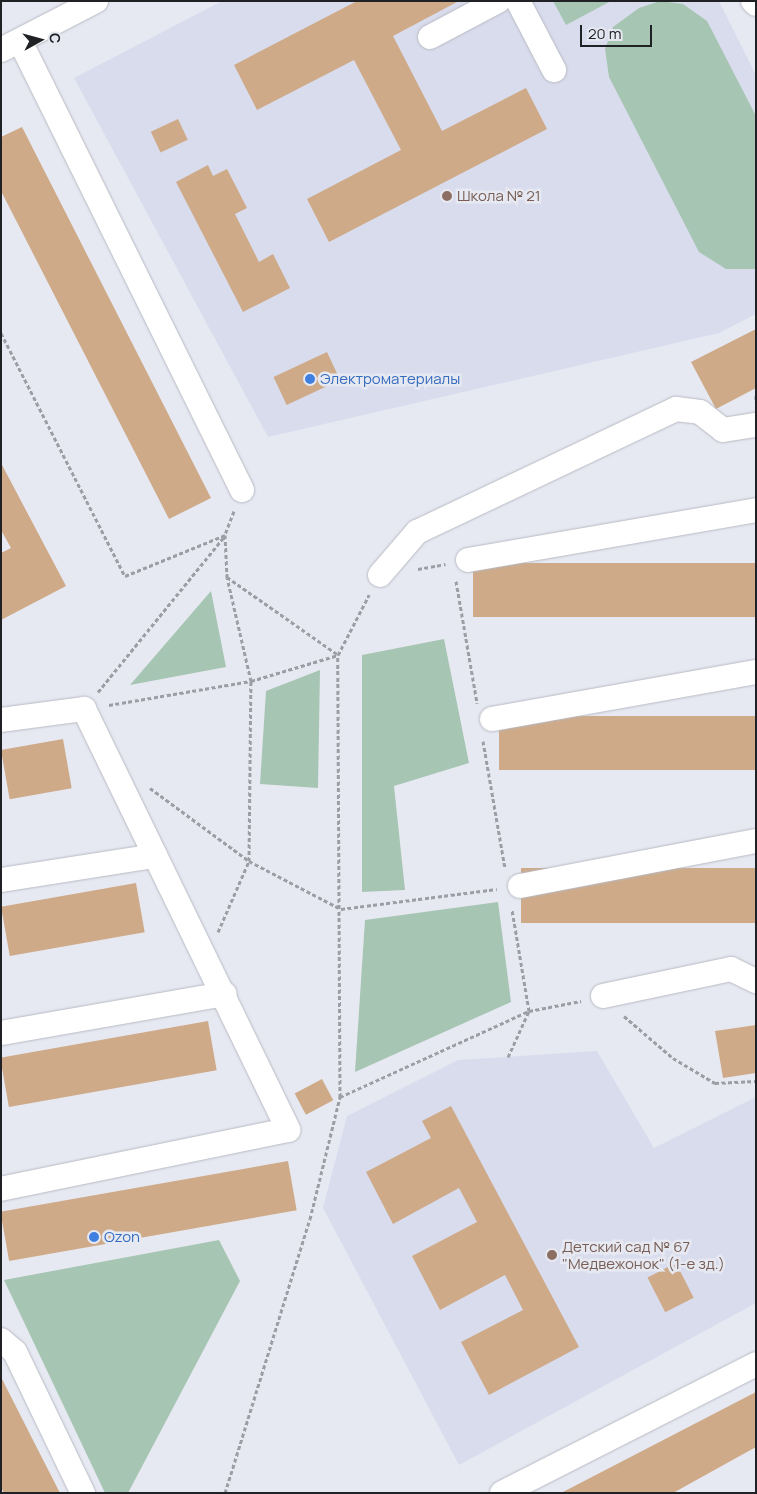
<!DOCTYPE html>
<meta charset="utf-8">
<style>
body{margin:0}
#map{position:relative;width:757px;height:1494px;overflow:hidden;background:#e7e9f2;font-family:Manrope,sans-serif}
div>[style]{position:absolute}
.built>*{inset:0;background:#d9dcec}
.green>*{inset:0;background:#a7c5b3}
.building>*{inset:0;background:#ceaa89;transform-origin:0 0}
.path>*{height:3px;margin-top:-1.5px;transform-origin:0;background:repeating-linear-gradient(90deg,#9d9ea5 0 4px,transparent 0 6.5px)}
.roads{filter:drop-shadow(0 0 1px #b8bac3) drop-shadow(0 0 1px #b8bac3)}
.minor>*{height:24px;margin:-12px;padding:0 12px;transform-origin:12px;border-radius:12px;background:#fff}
.dots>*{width:14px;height:14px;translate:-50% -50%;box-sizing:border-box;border:2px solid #e7e9f2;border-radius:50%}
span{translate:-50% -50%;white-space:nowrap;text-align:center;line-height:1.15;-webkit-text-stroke:5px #e7e9f2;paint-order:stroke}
.education-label{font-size:15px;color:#785e54}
.left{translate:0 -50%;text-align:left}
.shop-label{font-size:15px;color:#366cbe}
.frame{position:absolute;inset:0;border:2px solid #202124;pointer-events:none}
.north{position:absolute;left:15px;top:15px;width:50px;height:50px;-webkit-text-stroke:4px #e7e9f2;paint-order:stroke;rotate:83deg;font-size:14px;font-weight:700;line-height:20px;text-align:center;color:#202124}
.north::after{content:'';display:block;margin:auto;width:18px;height:22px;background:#202124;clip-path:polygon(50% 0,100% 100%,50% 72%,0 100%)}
.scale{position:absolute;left:580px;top:25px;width:72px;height:22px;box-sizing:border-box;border:2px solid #202124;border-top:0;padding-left:6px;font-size:15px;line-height:18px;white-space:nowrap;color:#202124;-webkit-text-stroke:4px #e7e9f2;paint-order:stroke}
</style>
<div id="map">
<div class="built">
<i style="clip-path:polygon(222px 1px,719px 1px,756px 75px,756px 314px,719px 333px,268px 437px,74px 78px)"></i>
<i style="clip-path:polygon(597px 1051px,654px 1148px,756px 1097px,756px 1303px,459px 1465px,323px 1208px,347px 1116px,458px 1060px)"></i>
</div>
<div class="green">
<i style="clip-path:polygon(553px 1px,611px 1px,566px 25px)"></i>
<i style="clip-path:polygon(660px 1px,683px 4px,707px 21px,756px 116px,756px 269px,726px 269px,699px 252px,609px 77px,605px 49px,613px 27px,639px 8px)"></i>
<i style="clip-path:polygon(211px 591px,226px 667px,130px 685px)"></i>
<i style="clip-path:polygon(444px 639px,469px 763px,394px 786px,405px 890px,362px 892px,362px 655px)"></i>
<i style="clip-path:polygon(320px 670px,318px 788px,260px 784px,266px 691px)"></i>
<i style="clip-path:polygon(498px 902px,511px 1002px,355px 1072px,365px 920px)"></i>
<i style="clip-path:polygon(219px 1240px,240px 1281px,128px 1493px,105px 1493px,4px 1280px)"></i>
</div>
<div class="building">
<i style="clip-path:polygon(357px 1px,459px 1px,393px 36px,442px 131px,526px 88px,547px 129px,329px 242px,307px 199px,401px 150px,354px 60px,257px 110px,234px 65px)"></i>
<i style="left:178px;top:119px;width:23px;height:30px;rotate:65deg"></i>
<i style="clip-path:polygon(22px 127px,211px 498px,169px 519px,1px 191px,1px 137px)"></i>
<i style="clip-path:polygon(208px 165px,213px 176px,227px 169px,247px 208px,235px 214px,259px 262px,273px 254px,290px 288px,243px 312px,176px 182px)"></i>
<i style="clip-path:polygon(756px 329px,756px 388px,716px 409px,691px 362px)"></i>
<i style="left:327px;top:352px;width:31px;height:59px;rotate:65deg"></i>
<i style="clip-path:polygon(1px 463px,66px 586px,1px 620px,1px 553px,11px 548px,1px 530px)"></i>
<i style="left:756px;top:563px;width:54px;height:283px;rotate:90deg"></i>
<i style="left:756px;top:716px;width:54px;height:257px;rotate:90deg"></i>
<i style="left:63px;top:739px;width:50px;height:63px;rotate:80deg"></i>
<i style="left:756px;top:868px;width:55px;height:235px;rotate:90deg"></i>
<i style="left:136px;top:883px;width:50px;height:137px;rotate:80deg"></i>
<i style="left:208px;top:1021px;width:50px;height:211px;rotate:80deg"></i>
<i style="clip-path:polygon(756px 1025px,756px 1073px,723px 1078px,715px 1031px)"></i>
<i style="left:322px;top:1079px;width:24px;height:31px;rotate:62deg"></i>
<i style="clip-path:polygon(451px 1106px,579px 1347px,489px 1395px,461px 1342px,523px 1310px,505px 1275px,440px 1310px,412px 1256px,477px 1222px,459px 1188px,393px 1224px,366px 1172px,431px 1138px,422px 1121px)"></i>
<i style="left:288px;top:1161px;width:50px;height:292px;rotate:80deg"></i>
<i style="left:676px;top:1263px;width:39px;height:32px;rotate:63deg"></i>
<i style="clip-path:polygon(1px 1377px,37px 1448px,60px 1493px,4px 1493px,1px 1487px)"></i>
<i style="clip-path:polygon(756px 1392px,756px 1447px,673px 1493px,561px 1493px)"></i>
</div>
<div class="path">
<i style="left:1px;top:333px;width:273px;rotate:63deg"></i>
<i style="left:125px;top:576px;width:108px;rotate:-22.3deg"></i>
<i style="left:756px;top:395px;width:7px;rotate:90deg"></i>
<i style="left:234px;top:511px;width:26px;rotate:111deg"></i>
<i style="left:225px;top:535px;width:42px;rotate:87.3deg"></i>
<i style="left:227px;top:577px;width:134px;rotate:35deg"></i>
<i style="left:418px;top:569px;width:28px;rotate:-10deg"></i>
<i style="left:456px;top:581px;width:124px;rotate:80.2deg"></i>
<i style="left:98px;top:692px;width:201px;rotate:-50.9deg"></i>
<i style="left:109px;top:705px;width:144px;rotate:-9.6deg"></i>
<i style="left:251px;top:681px;width:91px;rotate:-16.6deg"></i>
<i style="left:483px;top:741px;width:129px;rotate:80.2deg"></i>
<i style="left:150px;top:788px;width:123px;rotate:36.4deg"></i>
<i style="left:249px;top:861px;width:104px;rotate:27.6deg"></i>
<i style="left:341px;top:909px;width:157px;rotate:-7.3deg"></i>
<i style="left:218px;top:932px;width:77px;rotate:-66.4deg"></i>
<i style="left:249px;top:861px;width:180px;rotate:-89.4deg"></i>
<i style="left:251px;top:681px;width:107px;rotate:-103deg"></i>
<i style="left:624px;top:1016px;width:65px;rotate:40.6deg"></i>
<i style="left:673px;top:1058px;width:49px;rotate:30.8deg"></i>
<i style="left:715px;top:1083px;width:41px;rotate:-2.8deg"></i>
<i style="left:508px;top:1057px;width:51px;rotate:-65.5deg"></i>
<i style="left:529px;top:1011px;width:103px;rotate:-99.5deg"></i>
<i style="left:340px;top:1097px;width:208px;rotate:-24.5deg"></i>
<i style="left:529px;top:1011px;width:53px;rotate:-10.9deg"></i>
<i style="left:225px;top:1493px;width:287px;rotate:-72.8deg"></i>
<i style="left:310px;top:1219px;width:126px;rotate:-76.2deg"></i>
<i style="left:340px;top:1097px;width:442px;rotate:-90.3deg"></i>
<i style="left:338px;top:655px;width:68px;rotate:-62.7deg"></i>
</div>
<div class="roads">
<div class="minor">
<i style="left:518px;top:1px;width:78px;rotate:62.4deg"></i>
<i style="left:753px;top:1px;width:4px;rotate:45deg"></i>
<i style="left:430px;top:37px;width:77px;rotate:-27.9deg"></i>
<i style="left:20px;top:41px;width:501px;rotate:63.69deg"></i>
<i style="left:1px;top:50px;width:107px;rotate:-27.3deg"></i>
<i style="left:468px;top:560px;width:292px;rotate:-9.8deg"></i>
<i style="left:380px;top:575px;width:57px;rotate:-49.3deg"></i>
<i style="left:417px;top:532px;width:287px;rotate:-25.4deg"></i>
<i style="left:676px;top:409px;width:24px;rotate:7deg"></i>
<i style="left:700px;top:412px;width:29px;rotate:38deg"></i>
<i style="left:723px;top:430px;width:33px;rotate:-9deg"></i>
<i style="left:492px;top:719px;width:268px;rotate:-10.1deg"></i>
<i style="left:1px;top:720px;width:84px;rotate:-7.5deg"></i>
<i style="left:84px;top:709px;width:468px;rotate:64.1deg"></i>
<i style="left:288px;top:1130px;width:293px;rotate:168.4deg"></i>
<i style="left:1px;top:880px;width:156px;rotate:-8.9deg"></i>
<i style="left:520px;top:886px;width:240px;rotate:-10.8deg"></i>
<i style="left:603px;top:996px;width:131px;rotate:-11.9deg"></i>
<i style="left:731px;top:969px;width:28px;rotate:26deg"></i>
<i style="left:1px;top:1033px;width:227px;rotate:-9.9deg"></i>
<i style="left:1px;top:1340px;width:18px;rotate:41deg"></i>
<i style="left:15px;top:1352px;width:157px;rotate:64.3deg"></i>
<i style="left:502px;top:1493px;width:285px;rotate:-26.9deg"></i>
</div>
</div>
<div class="dots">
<i style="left:447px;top:196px;background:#8d6e63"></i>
<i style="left:310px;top:379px;background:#3f7fe0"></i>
<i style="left:94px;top:1237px;background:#3f7fe0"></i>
<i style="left:552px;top:1255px;background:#8d6e63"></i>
</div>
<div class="education-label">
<span class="left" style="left:457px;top:196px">Школа № 21</span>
<span class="left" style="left:562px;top:1255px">Детский сад № 67<br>"Медвежонок" (1-е зд.)</span>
</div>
<div class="shop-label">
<span class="left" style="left:320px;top:379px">Электроматериалы</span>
<span class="left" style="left:104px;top:1237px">Ozon</span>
</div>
<div class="frame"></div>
<div class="north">С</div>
<div class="scale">20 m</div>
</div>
